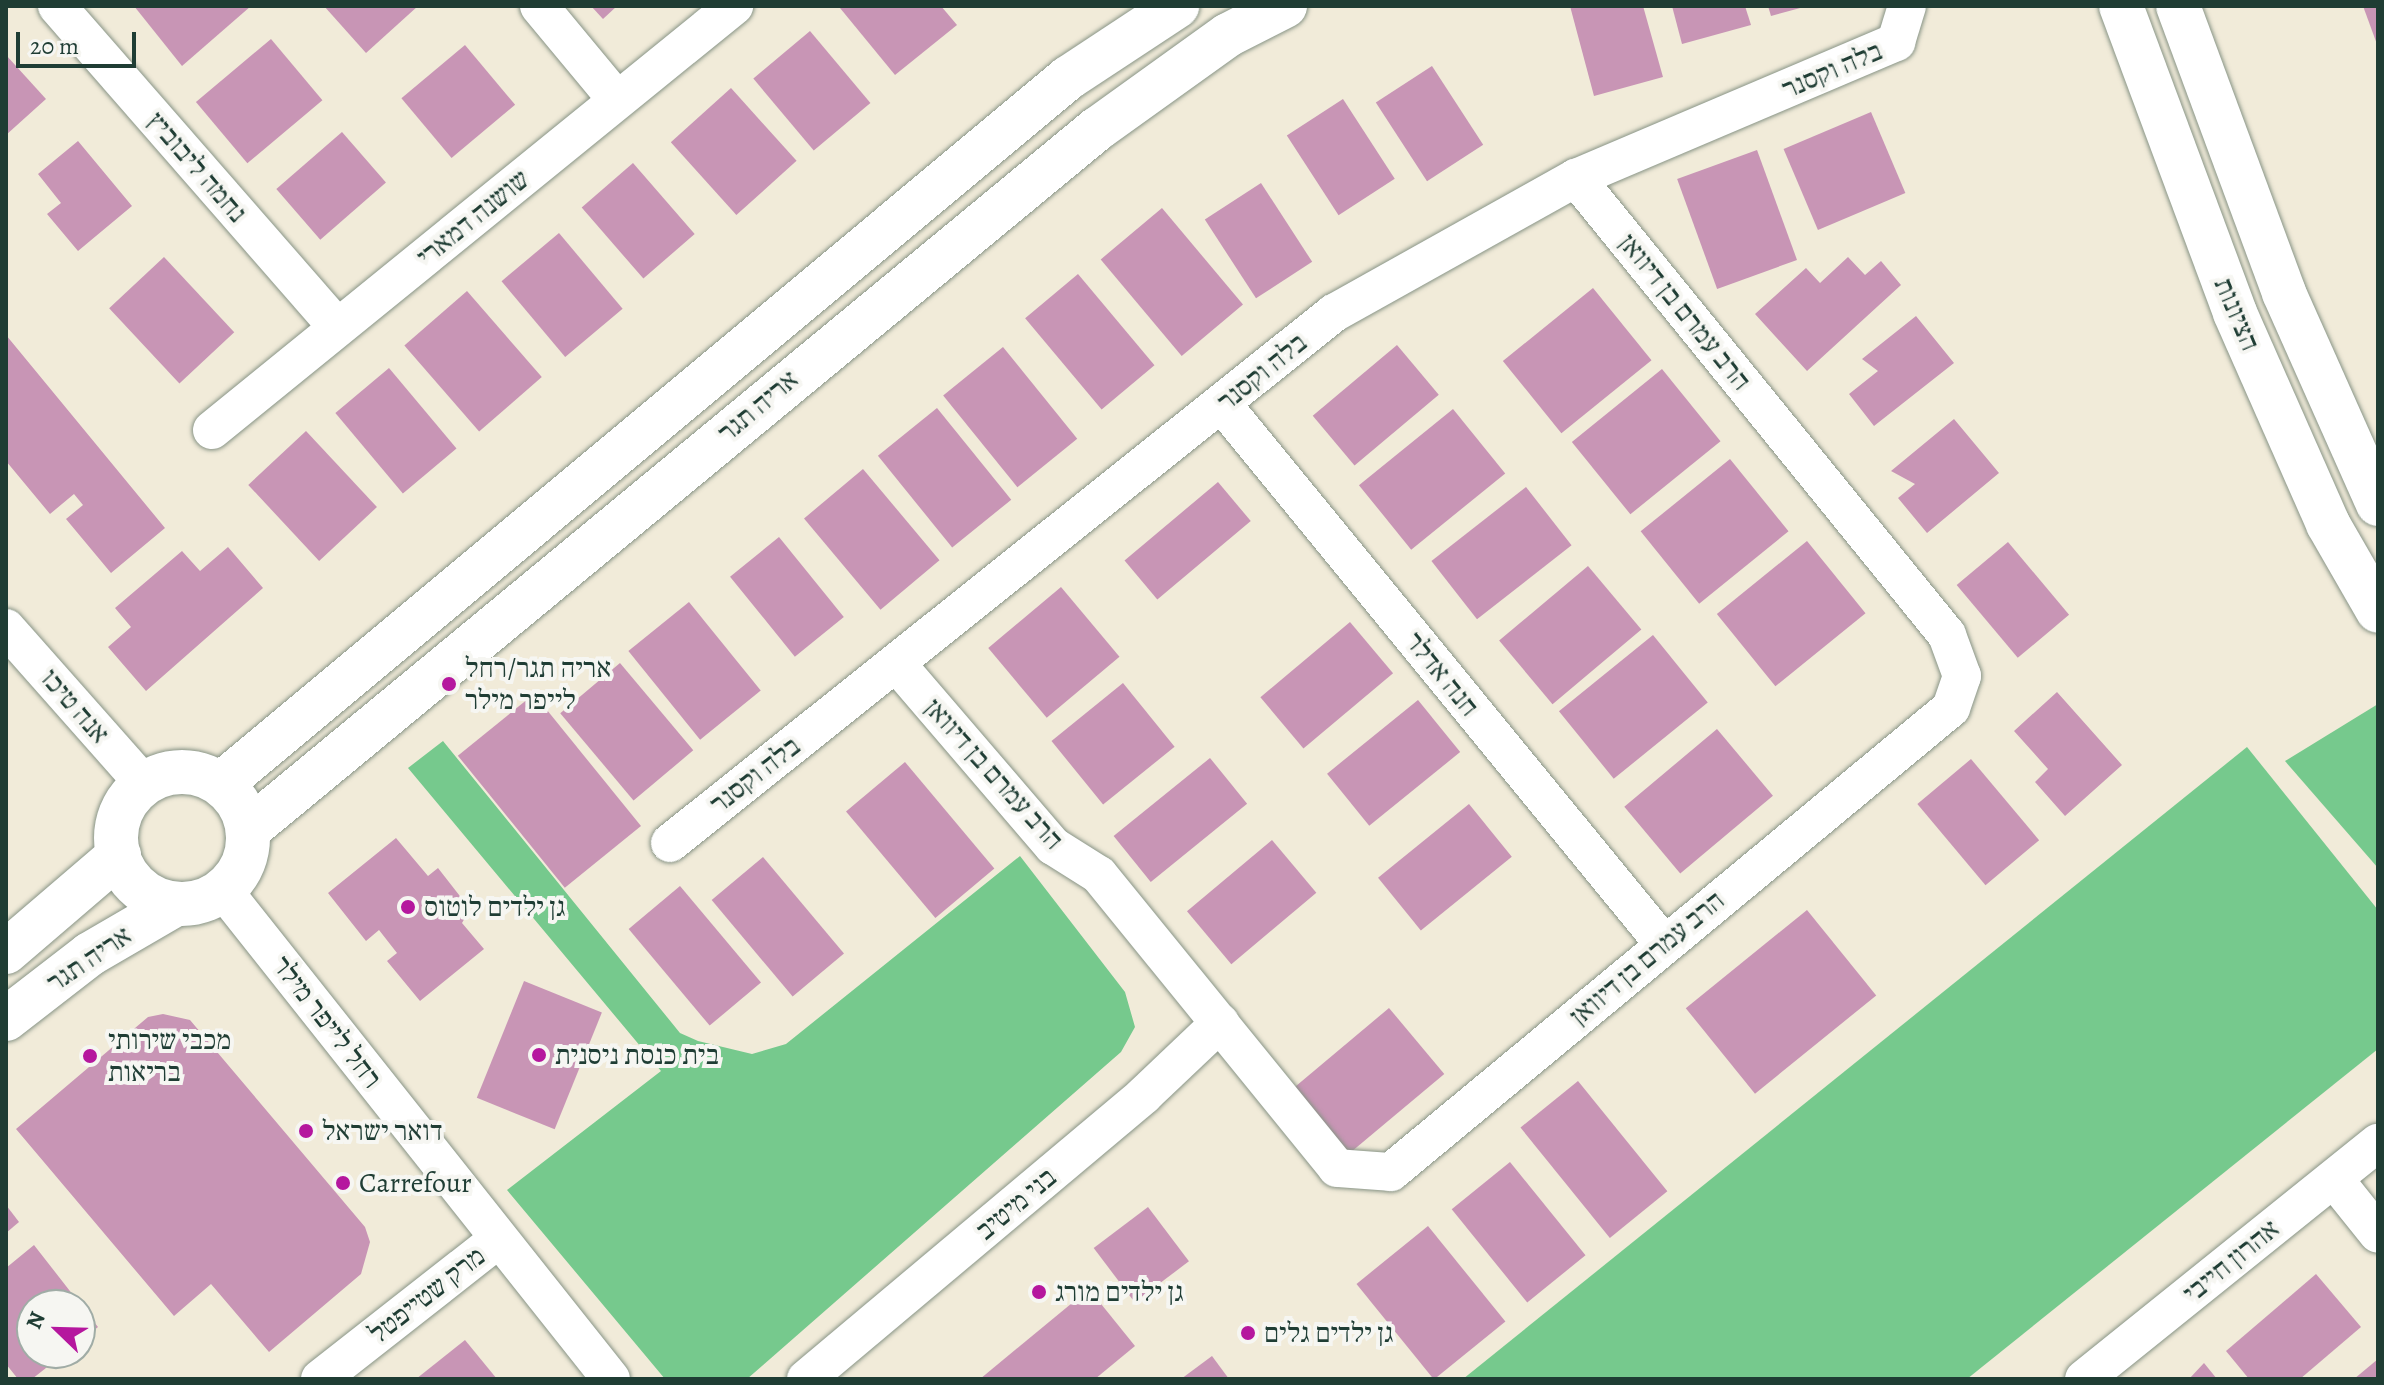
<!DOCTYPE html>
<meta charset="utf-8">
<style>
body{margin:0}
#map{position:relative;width:2384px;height:1385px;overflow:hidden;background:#f1ebd9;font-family:Alegreya,"Frank Ruhl Libre",serif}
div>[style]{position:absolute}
.green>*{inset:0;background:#76c98d}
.building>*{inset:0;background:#c895b5;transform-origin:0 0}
.roads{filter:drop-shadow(0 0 2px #889486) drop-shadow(0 0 2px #889486)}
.street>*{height:38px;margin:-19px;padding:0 19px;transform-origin:19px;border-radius:19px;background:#fff}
.secondary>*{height:44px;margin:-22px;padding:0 22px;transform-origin:22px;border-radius:22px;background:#fff}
.secondary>.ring{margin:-22px;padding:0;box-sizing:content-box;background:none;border:44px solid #fff;border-radius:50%}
.dots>*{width:22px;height:22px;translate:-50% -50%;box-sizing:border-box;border:4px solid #f6f6f2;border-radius:50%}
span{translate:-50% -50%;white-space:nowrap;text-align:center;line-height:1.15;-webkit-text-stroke:8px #f6f6f2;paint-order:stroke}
.street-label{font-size:28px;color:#1f3d34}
.poi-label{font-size:28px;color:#1f3d34}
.left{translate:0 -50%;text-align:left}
.frame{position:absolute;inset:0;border:8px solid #1f3d34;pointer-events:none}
.north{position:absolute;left:16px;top:1289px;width:80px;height:80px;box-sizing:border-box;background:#f6f6f2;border:2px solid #a0aca6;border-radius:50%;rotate:293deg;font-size:22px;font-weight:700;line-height:32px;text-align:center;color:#1f3d34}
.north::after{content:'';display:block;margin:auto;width:28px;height:36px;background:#b5179e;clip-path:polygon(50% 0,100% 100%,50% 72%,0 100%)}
.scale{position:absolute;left:16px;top:32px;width:120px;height:36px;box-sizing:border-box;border:4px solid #1f3d34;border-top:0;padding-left:10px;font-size:24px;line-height:28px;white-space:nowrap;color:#1f3d34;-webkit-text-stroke:6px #f6f6f2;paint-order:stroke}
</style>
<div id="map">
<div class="green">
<i style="clip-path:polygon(2378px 704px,2378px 868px,2285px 761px)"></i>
<i style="clip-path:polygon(443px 741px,680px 1033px,698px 1041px,752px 1054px,786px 1044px,1020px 856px,1125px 992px,1135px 1027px,1121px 1052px,747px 1379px,665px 1379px,507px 1190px,661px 1071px,408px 768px)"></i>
<i style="clip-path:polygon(2247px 747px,2378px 910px,2378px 1049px,1967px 1379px,1463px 1379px)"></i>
</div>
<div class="building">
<i style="clip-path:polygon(134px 6px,251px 6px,182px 66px)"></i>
<i style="clip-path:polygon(324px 6px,418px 6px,366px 53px)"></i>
<i style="clip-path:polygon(591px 6px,617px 6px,603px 19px)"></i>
<i style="clip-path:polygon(941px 6px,957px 25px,895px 75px,840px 8px)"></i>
<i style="clip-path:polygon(1570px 6px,1643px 6px,1663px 77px,1594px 96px)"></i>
<i style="clip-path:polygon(1672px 6px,1745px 6px,1751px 25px,1682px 44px)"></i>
<i style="clip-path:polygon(1768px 6px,1804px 6px,1804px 7px,1771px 16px)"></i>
<i style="clip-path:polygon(2363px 6px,2378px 6px,2378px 47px)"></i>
<i style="left:810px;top:31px;width:94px;height:74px;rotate:50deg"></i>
<i style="left:271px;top:39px;width:80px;height:98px;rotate:50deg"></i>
<i style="left:465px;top:45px;width:78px;height:83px;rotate:50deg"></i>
<i style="clip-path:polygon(6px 55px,46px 99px,6px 135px)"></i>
<i style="left:1432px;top:66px;width:94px;height:67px;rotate:57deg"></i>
<i style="left:731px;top:88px;width:98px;height:81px;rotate:48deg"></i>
<i style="left:1343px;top:99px;width:95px;height:67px;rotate:57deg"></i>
<i style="left:1871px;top:112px;width:88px;height:95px;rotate:67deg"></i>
<i style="left:342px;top:132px;width:67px;height:87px;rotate:49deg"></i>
<i style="clip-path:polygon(78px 141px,132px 206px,78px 251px,47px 214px,61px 203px,38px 174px)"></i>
<i style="left:1757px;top:150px;width:117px;height:85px;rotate:70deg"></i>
<i style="left:633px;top:163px;width:94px;height:68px;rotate:49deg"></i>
<i style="left:1261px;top:183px;width:94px;height:67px;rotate:57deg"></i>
<i style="left:1162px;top:208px;width:126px;height:80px;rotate:50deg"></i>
<i style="left:559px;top:233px;width:99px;height:75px;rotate:50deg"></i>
<i style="left:164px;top:257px;width:103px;height:75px;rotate:47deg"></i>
<i style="clip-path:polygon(1848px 257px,1865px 275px,1881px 261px,1901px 285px,1807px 371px,1755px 314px,1806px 268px,1820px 283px)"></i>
<i style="left:1078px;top:274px;width:119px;height:69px;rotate:50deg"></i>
<i style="left:1593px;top:288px;width:93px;height:116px;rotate:51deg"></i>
<i style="left:467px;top:291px;width:114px;height:83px;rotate:49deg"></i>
<i style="clip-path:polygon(1916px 316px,1954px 363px,1874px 426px,1849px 394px,1878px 371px,1862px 359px)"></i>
<i style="clip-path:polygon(6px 335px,165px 528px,111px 573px,66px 519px,83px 505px,74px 494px,50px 514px,6px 461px)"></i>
<i style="left:1397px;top:345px;width:65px;height:110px;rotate:50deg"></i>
<i style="left:1003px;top:347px;width:118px;height:77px;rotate:51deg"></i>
<i style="left:389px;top:368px;width:105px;height:70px;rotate:50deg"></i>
<i style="left:1662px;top:369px;width:93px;height:116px;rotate:51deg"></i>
<i style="left:937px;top:408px;width:118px;height:76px;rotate:51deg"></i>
<i style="left:1453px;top:409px;width:83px;height:121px;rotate:51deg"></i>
<i style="clip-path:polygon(1954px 419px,1999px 473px,1927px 533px,1898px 498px,1915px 484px,1891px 471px)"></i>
<i style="left:306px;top:431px;width:104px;height:79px;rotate:47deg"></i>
<i style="left:1730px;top:459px;width:93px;height:115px;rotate:51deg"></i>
<i style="left:863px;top:469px;width:119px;height:77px;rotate:50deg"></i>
<i style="left:1218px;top:482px;width:51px;height:122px;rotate:50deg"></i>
<i style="left:1526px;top:487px;width:74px;height:120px;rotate:52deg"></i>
<i style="left:779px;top:537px;width:103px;height:63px;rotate:51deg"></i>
<i style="left:1807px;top:541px;width:93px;height:116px;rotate:51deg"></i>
<i style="left:2008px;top:542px;width:95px;height:67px;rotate:50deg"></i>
<i style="clip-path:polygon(228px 547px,263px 588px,146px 691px,108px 647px,131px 627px,115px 608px,182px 551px,200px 571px)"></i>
<i style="left:1588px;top:566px;width:83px;height:116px;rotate:50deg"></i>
<i style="left:1061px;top:587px;width:91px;height:95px;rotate:50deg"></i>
<i style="left:689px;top:602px;width:114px;height:78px;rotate:51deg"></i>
<i style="left:1350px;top:622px;width:67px;height:117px;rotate:50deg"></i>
<i style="left:1653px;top:635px;width:87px;height:121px;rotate:51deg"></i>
<i style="left:620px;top:663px;width:114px;height:78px;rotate:50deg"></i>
<i style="left:1123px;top:683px;width:82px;height:92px;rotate:51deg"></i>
<i style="clip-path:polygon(2057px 692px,2122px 765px,2065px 816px,2035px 782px,2048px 769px,2014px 731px)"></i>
<i style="left:534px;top:694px;width:170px;height:98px;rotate:51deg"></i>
<i style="left:1418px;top:700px;width:67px;height:117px;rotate:51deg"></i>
<i style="left:1717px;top:729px;width:87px;height:121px;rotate:50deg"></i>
<i style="left:1210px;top:758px;width:59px;height:124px;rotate:51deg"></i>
<i style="left:1971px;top:759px;width:106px;height:70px;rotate:50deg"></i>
<i style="left:905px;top:762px;width:139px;height:77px;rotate:50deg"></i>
<i style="left:1469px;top:804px;width:68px;height:117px;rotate:51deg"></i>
<i style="clip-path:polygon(396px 838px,428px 876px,438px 868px,470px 909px,462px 923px,484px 949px,420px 1001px,387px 961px,397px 953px,379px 930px,366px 941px,328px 893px)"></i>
<i style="left:1272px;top:840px;width:69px;height:111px;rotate:50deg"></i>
<i style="left:763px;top:857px;width:126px;height:67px;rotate:50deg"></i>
<i style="left:680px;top:886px;width:126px;height:67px;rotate:50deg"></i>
<i style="left:1807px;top:910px;width:110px;height:156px;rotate:51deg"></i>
<i style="left:524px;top:981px;width:84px;height:126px;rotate:22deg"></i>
<i style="left:1389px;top:1008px;width:86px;height:126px;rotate:50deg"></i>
<i style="clip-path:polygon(163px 1014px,190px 1020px,365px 1227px,370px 1242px,361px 1274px,269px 1352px,211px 1284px,174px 1316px,16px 1129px,148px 1017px)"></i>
<i style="left:1578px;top:1081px;width:142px;height:74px;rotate:51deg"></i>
<i style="left:1510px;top:1162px;width:120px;height:75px;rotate:51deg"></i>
<i style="clip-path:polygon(6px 1205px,19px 1222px,6px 1233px)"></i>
<i style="left:1148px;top:1207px;width:68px;height:68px;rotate:53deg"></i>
<i style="left:1428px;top:1226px;width:123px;height:92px;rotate:51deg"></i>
<i style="clip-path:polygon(34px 1245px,98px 1327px,80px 1341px,80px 1305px,32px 1305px,32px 1353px,65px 1353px,32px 1379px,18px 1379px,6px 1364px,6px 1268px)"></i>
<i style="clip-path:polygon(2316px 1274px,2361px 1327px,2300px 1379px,2249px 1379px,2226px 1351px)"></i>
<i style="clip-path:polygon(1089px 1289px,1135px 1346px,1095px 1379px,980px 1379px)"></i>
<i style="clip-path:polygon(465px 1340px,497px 1379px,416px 1379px)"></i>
<i style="clip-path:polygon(1212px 1356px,1229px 1379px,1181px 1379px)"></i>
<i style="clip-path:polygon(2378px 1359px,2378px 1379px,2354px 1379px)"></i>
<i style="clip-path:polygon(2204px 1363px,2217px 1379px,2189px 1379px)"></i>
</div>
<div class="roads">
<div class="street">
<i style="left:57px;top:6px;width:426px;rotate:48.9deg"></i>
<i style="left:539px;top:6px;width:122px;rotate:50.3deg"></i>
<i style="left:1222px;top:404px;width:696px;rotate:50.71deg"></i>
<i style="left:212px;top:430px;width:673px;rotate:-39.09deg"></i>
<i style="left:6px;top:628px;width:208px;rotate:48.5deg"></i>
<i style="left:896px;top:663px;width:241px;rotate:49.4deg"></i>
<i style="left:1053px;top:846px;width:54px;rotate:32.2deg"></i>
<i style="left:1099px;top:875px;width:377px;rotate:50.9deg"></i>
<i style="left:1337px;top:1168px;width:54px;rotate:4.2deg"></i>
<i style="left:1391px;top:1172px;width:727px;rotate:-39.64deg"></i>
<i style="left:1951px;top:708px;width:34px;rotate:-71deg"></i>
<i style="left:1962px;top:676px;width:44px;rotate:-110.1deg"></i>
<i style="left:1947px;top:635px;width:589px;rotate:-129.07deg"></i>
<i style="left:670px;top:843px;width:850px;rotate:-38.6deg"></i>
<i style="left:1334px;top:313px;width:277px;rotate:-29.2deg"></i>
<i style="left:1576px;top:178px;width:348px;rotate:-23deg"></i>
<i style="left:1896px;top:42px;width:38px;rotate:-73deg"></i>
<i style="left:223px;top:890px;width:624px;rotate:51.57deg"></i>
<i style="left:2334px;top:1179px;width:70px;rotate:51.3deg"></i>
<i style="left:320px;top:1379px;width:225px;rotate:-38.1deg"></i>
<i style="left:806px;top:1379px;width:441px;rotate:-40deg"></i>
<i style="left:1144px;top:1095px;width:105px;rotate:-43.5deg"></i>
<i style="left:2084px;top:1379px;width:377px;rotate:-38.8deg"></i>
</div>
<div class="secondary">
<i style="left:2121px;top:6px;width:327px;rotate:69.6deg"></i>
<i style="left:2235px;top:313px;width:231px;rotate:66.2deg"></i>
<i style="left:2328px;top:524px;width:100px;rotate:60.1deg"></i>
<i style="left:2178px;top:6px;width:306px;rotate:69.7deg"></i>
<i style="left:2284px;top:293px;width:231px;rotate:66deg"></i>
<i class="ring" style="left:116px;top:772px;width:88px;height:88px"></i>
<i style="left:221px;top:784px;width:1103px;rotate:-39.81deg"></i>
<i style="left:1068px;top:78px;width:131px;rotate:-33.4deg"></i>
<i style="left:248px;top:830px;width:1101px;rotate:-39.55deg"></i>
<i style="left:1097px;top:129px;width:161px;rotate:-35.7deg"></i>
<i style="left:1228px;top:35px;width:64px;rotate:-27deg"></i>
<i style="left:6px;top:952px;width:149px;rotate:-40.6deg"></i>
<i style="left:6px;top:1019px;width:106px;rotate:-37.7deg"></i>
<i style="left:90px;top:954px;width:99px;rotate:-30.2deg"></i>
</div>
</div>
<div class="dots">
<i style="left:449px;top:684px;background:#b5179e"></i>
<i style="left:408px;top:907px;background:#b5179e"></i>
<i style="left:539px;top:1055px;background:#b5179e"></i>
<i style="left:90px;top:1056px;background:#b5179e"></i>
<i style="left:306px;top:1131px;background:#b5179e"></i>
<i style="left:343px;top:1183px;background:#b5179e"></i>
<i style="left:1039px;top:1292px;background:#b5179e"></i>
<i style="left:1248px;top:1333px;background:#b5179e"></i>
</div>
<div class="street-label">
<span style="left:1832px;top:70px;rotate:-23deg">בלה וקסנר</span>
<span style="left:197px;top:167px;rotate:49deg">נחמה ליבוביץ</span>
<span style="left:473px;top:218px;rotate:-39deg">שושנה דמארי</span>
<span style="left:1685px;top:312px;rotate:51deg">הרב עמרם בן דיוואן</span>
<span style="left:2237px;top:314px;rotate:67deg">הציונות</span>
<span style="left:1262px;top:372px;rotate:-39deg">בלה וקסנר</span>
<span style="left:758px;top:406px;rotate:-40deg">אריה תגר</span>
<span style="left:1442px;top:674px;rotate:51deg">חנה אדלר</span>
<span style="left:75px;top:706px;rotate:49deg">אנה טיכו</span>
<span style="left:994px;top:774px;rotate:48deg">הרב עמרם בן דיוואן</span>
<span style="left:755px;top:775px;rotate:-38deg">בלה וקסנר</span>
<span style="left:1647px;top:958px;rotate:-40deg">הרב עמרם בן דיוואן</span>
<span style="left:89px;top:959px;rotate:-34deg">אריה תגר</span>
<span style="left:327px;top:1022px;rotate:52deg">רחל לייפר מילר</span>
<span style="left:1016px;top:1204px;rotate:-40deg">בני מיטיב</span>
<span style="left:2231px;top:1261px;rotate:-39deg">אהרון חייבי</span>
<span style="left:427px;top:1295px;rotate:-38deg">מרק שטייפטל</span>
</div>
<div class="poi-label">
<span class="left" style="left:465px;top:684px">אריה תגר/רחל<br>לייפר מילר</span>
<span class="left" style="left:424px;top:907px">גן ילדים לוטוס</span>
<span class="left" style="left:108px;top:1056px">מכבי שירותי<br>בריאות</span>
<span class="left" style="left:555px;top:1055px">בית כנסת ניסנית</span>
<span class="left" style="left:322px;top:1131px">דואר ישראל</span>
<span class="left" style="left:359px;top:1183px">Carrefour</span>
<span class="left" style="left:1055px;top:1292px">גן ילדים מורג</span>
<span class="left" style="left:1264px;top:1333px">גן ילדים גלים</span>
</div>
<div class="frame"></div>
<div class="north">N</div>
<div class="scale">20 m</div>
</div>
